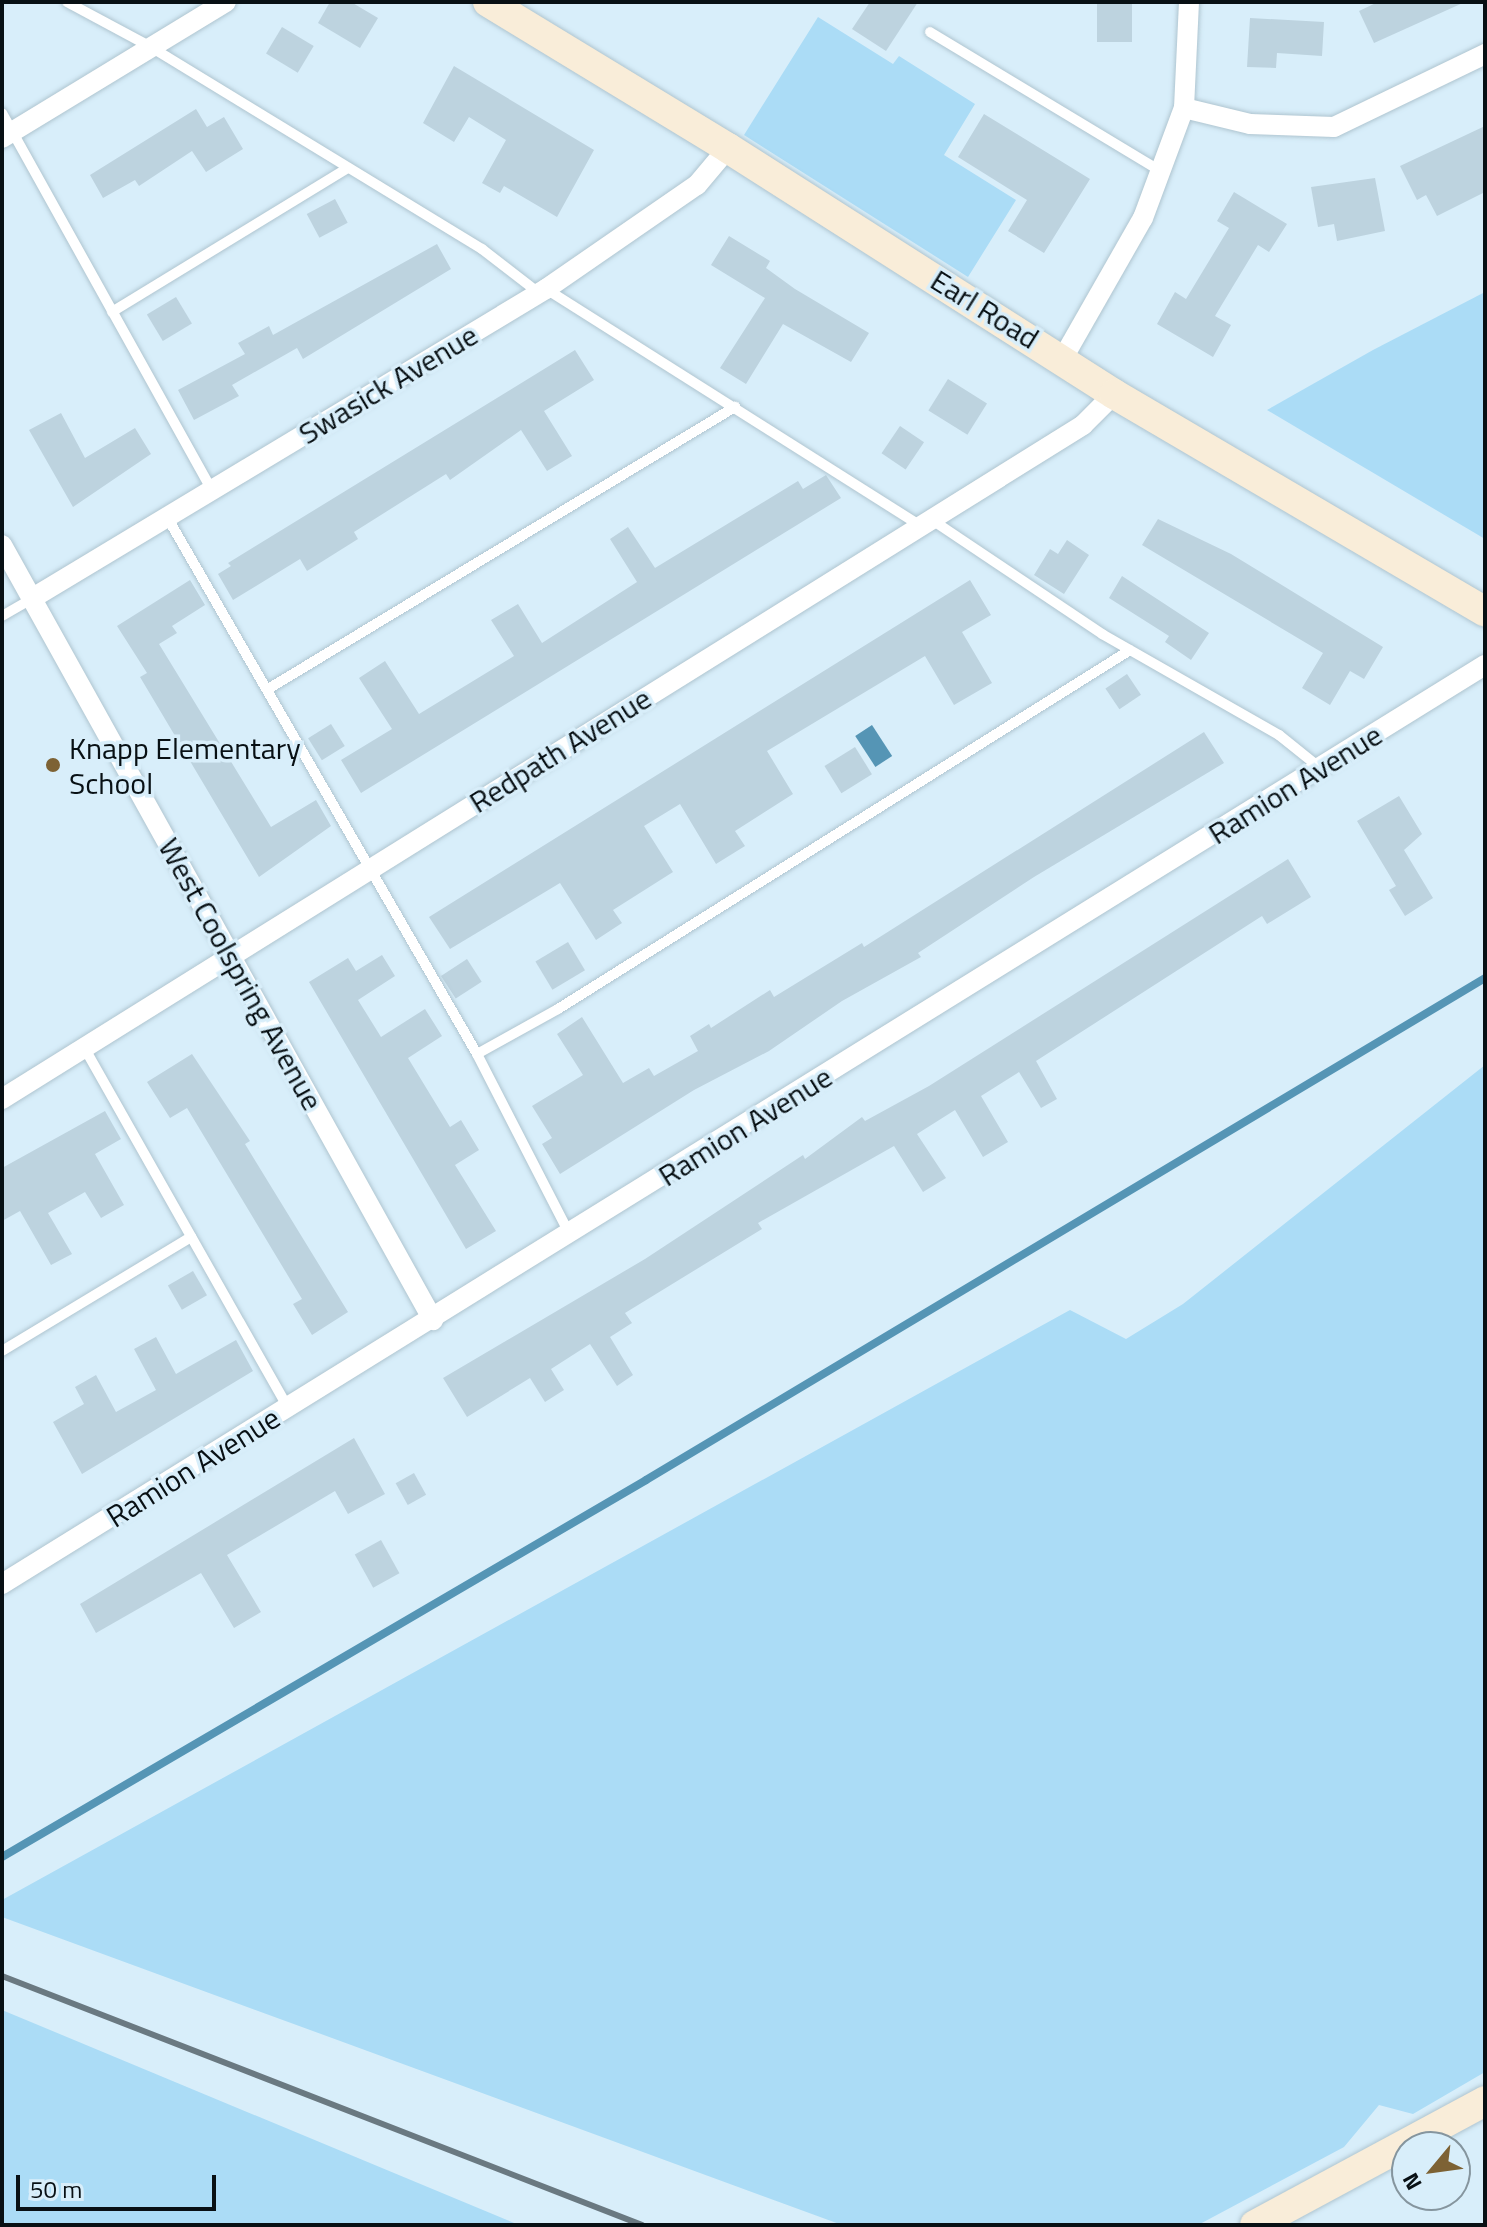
<!DOCTYPE html>
<style>
body{margin:0}
#map{position:relative;width:1487px;height:2227px;overflow:hidden;background:#d8eefa;font-family:"Titillium Web",sans-serif}
div>[style]{position:absolute}
.green>*{inset:0;background:#abdcf6}
.water>*{inset:0;background:#5595b5;transform-origin:0 0}
.stream>*{height:8px;margin:-4px;padding:0 4px;transform-origin:4px;border-radius:4px;background:#5595b5}
.building>*{inset:0;background:#bdd3df;transform-origin:0 0}
.roads{filter:drop-shadow(0 0 2px #afc5d0) drop-shadow(0 0 2px #afc5d0)}
.lane>*{height:10px;margin:-5px;padding:0 5px;transform-origin:5px;border-radius:5px;background:#fff}
.street>*{height:20px;margin:-10px;padding:0 10px;transform-origin:10px;border-radius:10px;background:#fff}
.secondary>*{height:30px;margin:-15px;padding:0 15px;transform-origin:15px;border-radius:15px;background:#f9edd9}
.rail>*{height:6px;margin:-3px;padding:0 3px;transform-origin:3px;border-radius:3px;background:#6a7981}
.dots>*{width:22px;height:22px;translate:-50% -50%;box-sizing:border-box;border:4px solid #d8eefa;border-radius:50%}
span{translate:-50% -50%;white-space:nowrap;text-align:center;line-height:1.15;-webkit-text-stroke:7px #d8eefa;paint-order:stroke}
.street-label{font-size:30px;color:#081014}
.poi-label{font-size:30px;color:#081014}
.left{translate:0 -50%;text-align:left}
.frame{position:absolute;inset:0;border:4px solid #081014;pointer-events:none}
.north{position:absolute;left:1391px;top:2131px;width:80px;height:80px;box-sizing:border-box;background:#d8eefa;border:2px solid #85959e;border-radius:50%;rotate:241deg;font-size:22px;font-weight:700;line-height:32px;text-align:center;color:#081014}
.north::after{content:'';display:block;margin:auto;width:28px;height:36px;background:#7d6234;clip-path:polygon(50% 0,100% 100%,50% 72%,0 100%)}
.scale{position:absolute;left:16px;top:2175px;width:200px;height:36px;box-sizing:border-box;border:4px solid #081014;border-top:0;padding-left:10px;font-size:24px;line-height:28px;white-space:nowrap;color:#081014;-webkit-text-stroke:6px #d8eefa;paint-order:stroke}
</style>
<div id="map">
<div class="green">
<i style="clip-path:polygon(818px 17px,893px 64px,899px 56px,975px 104px,944px 155px,1016px 200px,968px 277px,744px 135px)"></i>
<i style="clip-path:polygon(1485px 292px,1485px 539px,1267px 410px,1373px 350px)"></i>
<i style="clip-path:polygon(1485px 1065px,1485px 2072px,1413px 2114px,1379px 2105px,1344px 2147px,1198px 2225px,842px 2225px,2px 1917px,2px 1900px,1070px 1310px,1126px 1339px,1183px 1304px)"></i>
<i style="clip-path:polygon(2px 2010px,519px 2225px,2px 2225px)"></i>
</div>
<div class="water">
<i style="left:872px;top:725px;width:37px;height:20px;rotate:57deg"></i>
</div>
<div class="stream">
<i style="left:2px;top:1857px;width:746px;rotate:-30.34deg"></i>
<i style="left:646px;top:1480px;width:978px;rotate:-30.89deg"></i>
</div>
<div class="building">
<i style="clip-path:polygon(330px 2px,351px 2px,378px 18px,360px 48px,318px 23px)"></i>
<i style="clip-path:polygon(870px 2px,918px 2px,886px 51px,852px 29px)"></i>
<i style="left:1097px;top:2px;width:35px;height:40px"></i>
<i style="clip-path:polygon(1378px 2px,1465px 2px,1374px 43px,1359px 11px)"></i>
<i style="clip-path:polygon(1250px 18px,1324px 22px,1322px 56px,1277px 53px,1276px 68px,1247px 67px)"></i>
<i style="left:282px;top:27px;width:37px;height:31px;rotate:31deg"></i>
<i style="clip-path:polygon(454px 66px,594px 150px,557px 217px,504px 186px,500px 193px,482px 183px,506px 140px,469px 117px,454px 142px,423px 123px)"></i>
<i style="clip-path:polygon(196px 109px,207px 127px,224px 117px,243px 149px,206px 172px,192px 151px,139px 186px,135px 180px,103px 198px,90px 175px)"></i>
<i style="clip-path:polygon(984px 114px,1090px 179px,1044px 253px,1008px 231px,1027px 200px,958px 157px)"></i>
<i style="clip-path:polygon(1485px 126px,1485px 192px,1437px 216px,1426px 195px,1417px 200px,1400px 166px)"></i>
<i style="clip-path:polygon(1375px 178px,1385px 231px,1337px 241px,1334px 224px,1318px 227px,1311px 187px)"></i>
<i style="clip-path:polygon(1234px 192px,1287px 224px,1269px 252px,1258px 245px,1215px 316px,1231px 325px,1213px 357px,1157px 324px,1175px 292px,1186px 299px,1229px 228px,1217px 221px)"></i>
<i style="left:335px;top:199px;width:27px;height:32px;rotate:62deg"></i>
<i style="clip-path:polygon(729px 236px,770px 261px,766px 268px,795px 289px,869px 333px,851px 362px,783px 324px,746px 384px,720px 368px,765px 298px,711px 265px)"></i>
<i style="clip-path:polygon(437px 244px,451px 269px,303px 359px,297px 348px,232px 385px,239px 396px,194px 420px,178px 390px,245px 354px,238px 343px,269px 326px,273px 335px)"></i>
<i style="left:176px;top:297px;width:31px;height:34px;rotate:59deg"></i>
<i style="clip-path:polygon(575px 350px,594px 380px,544px 411px,572px 456px,547px 471px,521px 430px,450px 480px,446px 474px,354px 532px,358px 539px,307px 571px,300px 559px,233px 600px,218px 574px,231px 566px,228px 563px)"></i>
<i style="left:948px;top:379px;width:46px;height:37px;rotate:32deg"></i>
<i style="clip-path:polygon(61px 413px,85px 458px,135px 428px,151px 454px,73px 507px,29px 430px)"></i>
<i style="left:900px;top:426px;width:29px;height:33px;rotate:34deg"></i>
<i style="clip-path:polygon(826px 475px,841px 498px,361px 793px,341px 760px,392px 729px,359px 678px,385px 661px,419px 714px,514px 656px,491px 620px,518px 604px,542px 643px,637px 582px,610px 539px,628px 527px,655px 568px,798px 481px,803px 489px)"></i>
<i style="clip-path:polygon(1158px 519px,1231px 554px,1383px 647px,1364px 679px,1350px 671px,1330px 705px,1302px 688px,1323px 653px,1142px 545px)"></i>
<i style="clip-path:polygon(1067px 540px,1089px 555px,1064px 594px,1034px 575px,1050px 549px,1058px 554px)"></i>
<i style="clip-path:polygon(1122px 576px,1209px 633px,1191px 660px,1165px 642px,1169px 636px,1109px 598px)"></i>
<i style="clip-path:polygon(190px 580px,205px 605px,172px 626px,177px 633px,159px 644px,271px 827px,316px 800px,331px 826px,259px 877px,140px 677px,147px 673px,117px 626px)"></i>
<i style="clip-path:polygon(970px 580px,991px 615px,962px 632px,992px 683px,954px 705px,925px 656px,767px 751px,793px 794px,735px 831px,745px 846px,716px 864px,680px 804px,644px 826px,673px 872px,613px 910px,622px 923px,596px 940px,560px 883px,450px 949px,429px 917px)"></i>
<i style="left:1127px;top:674px;width:25px;height:26px;rotate:56deg"></i>
<i style="left:331px;top:724px;width:26px;height:27px;rotate:58deg"></i>
<i style="clip-path:polygon(1204px 732px,1224px 763px,1034px 877px,918px 953px,921px 957px,842px 1001px,769px 1051px,694px 1090px,560px 1174px,542px 1144px,552px 1138px,532px 1106px,583px 1075px,557px 1034px,582px 1017px,623px 1083px,649px 1068px,654px 1076px,698px 1051px,690px 1036px,709px 1024px,711px 1028px,770px 990px,774px 997px,862px 943px,864px 947px)"></i>
<i style="left:855px;top:747px;width:32px;height:36px;rotate:58deg"></i>
<i style="clip-path:polygon(1399px 796px,1422px 834px,1404px 850px,1433px 898px,1405px 916px,1389px 890px,1396px 886px,1357px 821px)"></i>
<i style="clip-path:polygon(1288px 859px,1311px 897px,1267px 924px,1262px 916px,1036px 1061px,1057px 1099px,1041px 1108px,1019px 1072px,981px 1096px,1008px 1142px,983px 1157px,955px 1110px,917px 1134px,946px 1178px,923px 1192px,894px 1146px,758px 1223px,762px 1229px,625px 1313px,632px 1323px,610px 1337px,633px 1375px,617px 1386px,590px 1344px,551px 1369px,564px 1390px,545px 1402px,530px 1378px,467px 1417px,443px 1378px,645px 1259px,803px 1155px,805px 1159px,862px 1117px,865px 1121px,929px 1086px)"></i>
<i style="left:568px;top:942px;width:33px;height:38px;rotate:59deg"></i>
<i style="clip-path:polygon(382px 955px,395px 976px,358px 1000px,381px 1037px,425px 1009px,442px 1036px,408px 1058px,450px 1127px,461px 1120px,479px 1150px,455px 1165px,496px 1231px,466px 1249px,309px 982px,348px 958px,356px 971px)"></i>
<i style="left:467px;top:959px;width:27px;height:31px;rotate:57deg"></i>
<i style="clip-path:polygon(192px 1054px,250px 1141px,245px 1144px,348px 1312px,312px 1335px,293px 1304px,302px 1299px,187px 1108px,170px 1118px,147px 1082px)"></i>
<i style="clip-path:polygon(105px 1111px,121px 1139px,95px 1154px,124px 1205px,101px 1218px,85px 1192px,48px 1213px,72px 1254px,51px 1265px,20px 1211px,2px 1221px,2px 1168px)"></i>
<i style="left:193px;top:1271px;width:28px;height:29px;rotate:60deg"></i>
<i style="clip-path:polygon(156px 1337px,176px 1374px,236px 1340px,253px 1371px,82px 1474px,53px 1422px,84px 1404px,75px 1387px,96px 1375px,116px 1412px,156px 1390px,134px 1349px)"></i>
<i style="clip-path:polygon(354px 1438px,385px 1494px,348px 1514px,335px 1491px,227px 1555px,261px 1612px,234px 1628px,201px 1573px,96px 1633px,80px 1604px)"></i>
<i style="left:414px;top:1473px;width:25px;height:21px;rotate:61deg"></i>
<i style="left:381px;top:1540px;width:38px;height:30px;rotate:61deg"></i>
</div>
<div class="roads">
<div class="lane">
<i style="left:67px;top:2px;width:95px;rotate:28.2deg"></i>
<i style="left:151px;top:47px;width:388px;rotate:31.4deg"></i>
<i style="left:482px;top:249px;width:72px;rotate:37.7deg"></i>
<i style="left:930px;top:32px;width:267px;rotate:31.1deg"></i>
<i style="left:2px;top:113px;width:432px;rotate:60.9deg"></i>
<i style="left:546px;top:289px;width:444px;rotate:32.3deg"></i>
<i style="left:112px;top:312px;width:276px;rotate:-31.4deg"></i>
<i style="left:167px;top:517px;width:620px;rotate:60deg"></i>
<i style="left:477px;top:1054px;width:93px;rotate:-29.1deg"></i>
<i style="left:558px;top:1009px;width:675px;rotate:-32.11deg"></i>
<i style="left:932px;top:520px;width:205px;rotate:33.8deg"></i>
<i style="left:1102px;top:634px;width:204px;rotate:29.7deg"></i>
<i style="left:1279px;top:735px;width:53px;rotate:38.8deg"></i>
<i style="left:2px;top:616px;width:34px;rotate:-30deg"></i>
<i style="left:268px;top:689px;width:546px;rotate:-31.13deg"></i>
<i style="left:85px;top:1049px;width:414px;rotate:60.5deg"></i>
<i style="left:477px;top:1054px;width:201px;rotate:62.8deg"></i>
<i style="left:2px;top:1351px;width:221px;rotate:-31.1deg"></i>
</div>
<div class="street">
<i style="left:1184px;top:108px;width:68px;rotate:13.6deg"></i>
<i style="left:1250px;top:124px;width:84px;rotate:2deg"></i>
<i style="left:1334px;top:127px;width:168px;rotate:-25.8deg"></i>
<i style="left:2px;top:138px;width:262px;rotate:-31.3deg"></i>
<i style="left:1063px;top:358px;width:161px;rotate:-60.3deg"></i>
<i style="left:1143px;top:218px;width:117px;rotate:-69.6deg"></i>
<i style="left:1184px;top:108px;width:106px;rotate:-87.3deg"></i>
<i style="left:2px;top:545px;width:887px;rotate:60.92deg"></i>
<i style="left:31px;top:599px;width:601px;rotate:-31.05deg"></i>
<i style="left:546px;top:289px;width:183px;rotate:-34.6deg"></i>
<i style="left:697px;top:185px;width:48px;rotate:-50deg"></i>
<i style="left:2px;top:1099px;width:1274px;rotate:-31.94deg"></i>
<i style="left:1083px;top:425px;width:44px;rotate:-45deg"></i>
<i style="left:2px;top:1584px;width:1745px;rotate:-31.79deg"></i>
</div>
<div class="secondary">
<i style="left:488px;top:2px;width:281px;rotate:31.3deg"></i>
<i style="left:728px;top:148px;width:458px;rotate:32.5deg"></i>
<i style="left:1114px;top:394px;width:430px;rotate:30.4deg"></i>
<i style="left:1255px;top:2225px;width:261px;rotate:-28.3deg"></i>
</div>
</div>
<div class="rail">
<i style="left:2px;top:1976px;width:687px;rotate:21.26deg"></i>
</div>
<div class="dots">
<i style="left:53px;top:765px;background:#7d6234"></i>
</div>
<div class="street-label">
<span style="left:985px;top:309px;rotate:32deg">Earl Road</span>
<span style="left:388px;top:384px;rotate:-31deg">Swasick Avenue</span>
<span style="left:560px;top:750px;rotate:-32deg">Redpath Avenue</span>
<span style="left:1295px;top:784px;rotate:-32deg">Ramion Avenue</span>
<span style="left:241px;top:974px;rotate:61deg">West Coolspring Avenue</span>
<span style="left:745px;top:1126px;rotate:-32deg">Ramion Avenue</span>
<span style="left:193px;top:1467px;rotate:-32deg">Ramion Avenue</span>
</div>
<div class="poi-label">
<span class="left" style="left:69px;top:765px">Knapp Elementary<br>School</span>
</div>
<div class="frame"></div>
<div class="north">N</div>
<div class="scale">50 m</div>
</div>
